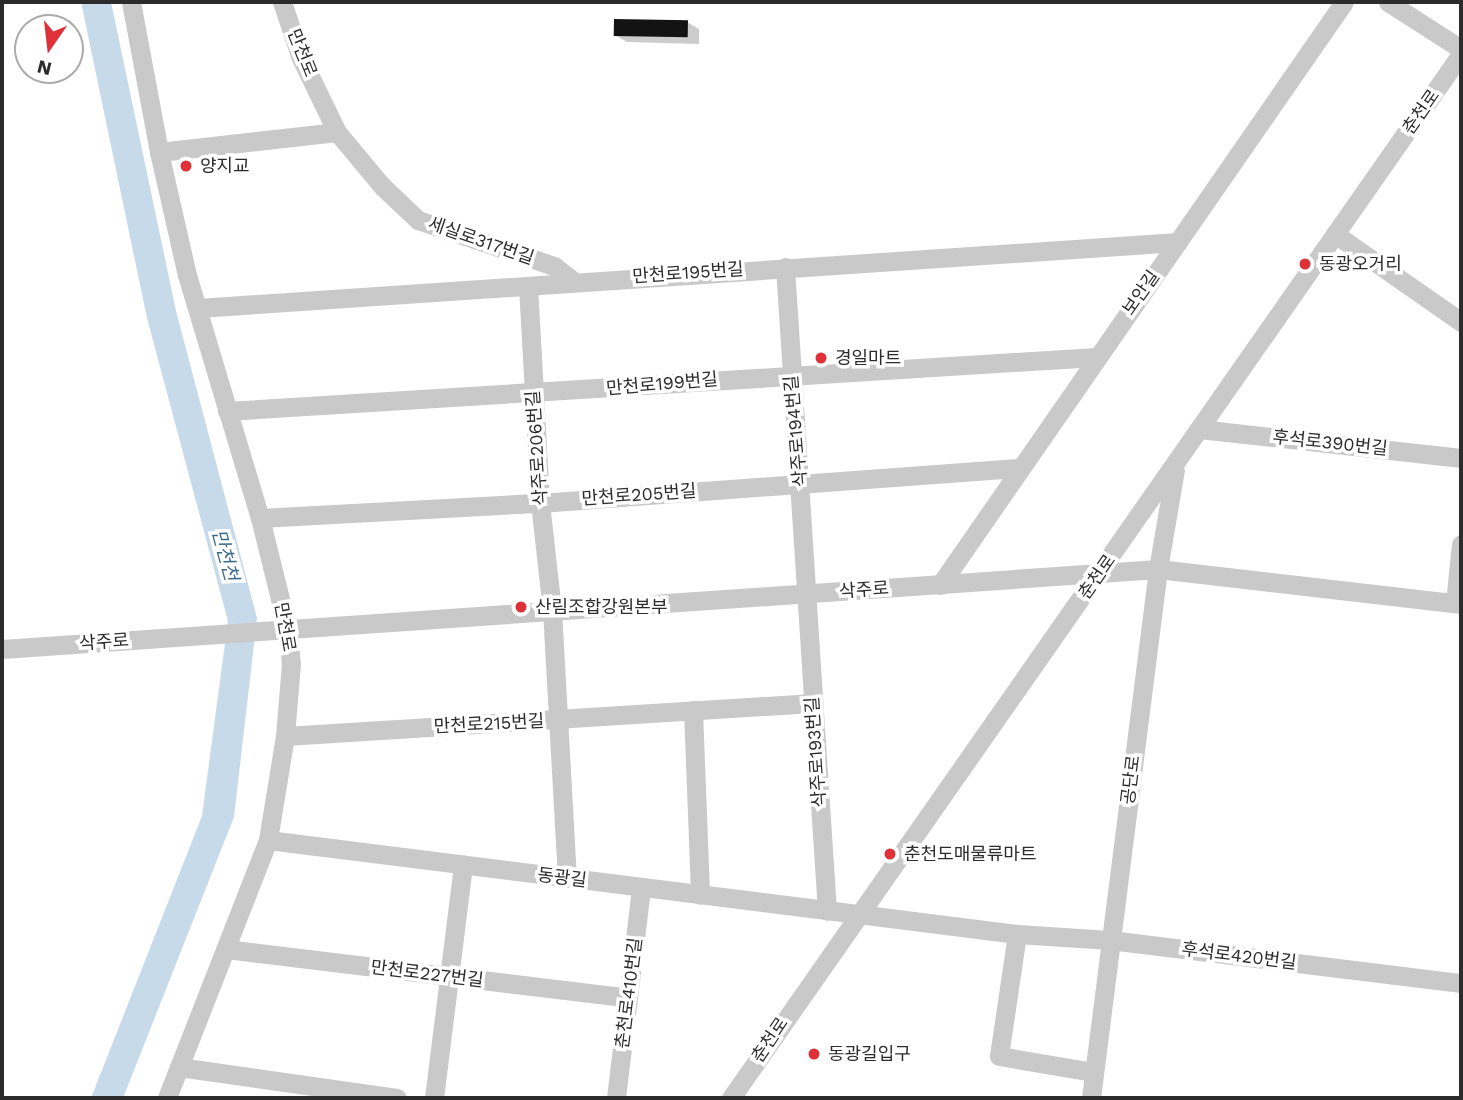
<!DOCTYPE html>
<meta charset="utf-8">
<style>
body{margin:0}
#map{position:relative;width:1463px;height:1100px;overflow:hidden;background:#fff;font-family:"Work Sans","Noto Sans KR",sans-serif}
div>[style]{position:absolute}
.water>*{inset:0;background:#c6daea}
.shadow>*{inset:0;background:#0003}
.building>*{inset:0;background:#131313;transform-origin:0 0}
.minor>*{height:19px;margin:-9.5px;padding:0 9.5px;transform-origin:9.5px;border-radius:9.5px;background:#c9c9c9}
.dots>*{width:19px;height:19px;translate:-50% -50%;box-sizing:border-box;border:4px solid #fff;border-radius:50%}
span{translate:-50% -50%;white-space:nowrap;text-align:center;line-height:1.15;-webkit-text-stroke:7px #fff;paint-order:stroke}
.street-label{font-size:18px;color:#2c2c2c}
.poi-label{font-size:18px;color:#2c2c2c}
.left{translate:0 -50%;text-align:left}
.water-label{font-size:19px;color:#3d6a8b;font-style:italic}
.frame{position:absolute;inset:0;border:4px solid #2c2c2c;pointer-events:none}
.north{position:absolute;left:14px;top:14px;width:70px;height:70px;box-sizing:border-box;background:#fff;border:2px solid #ababab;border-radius:50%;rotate:194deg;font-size:19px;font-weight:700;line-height:28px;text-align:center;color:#2c2c2c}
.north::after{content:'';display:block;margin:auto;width:24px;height:32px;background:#df3238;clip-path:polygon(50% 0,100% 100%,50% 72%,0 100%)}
</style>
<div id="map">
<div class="water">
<i style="clip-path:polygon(81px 2px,111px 2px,176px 311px,257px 618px,234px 817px,123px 1098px,91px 1098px,202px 816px,228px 621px,147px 318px)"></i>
</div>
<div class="shadow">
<i style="clip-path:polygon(687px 22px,699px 29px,699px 44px,627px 42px,615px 35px)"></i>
</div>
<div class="building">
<i style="left:614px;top:19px;width:74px;height:17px;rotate:1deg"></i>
</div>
<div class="minor">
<i style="left:131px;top:2px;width:153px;rotate:79.4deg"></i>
<i style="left:159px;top:152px;width:126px;rotate:77.2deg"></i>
<i style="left:187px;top:275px;width:254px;rotate:73.3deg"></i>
<i style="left:260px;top:518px;width:116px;rotate:76.1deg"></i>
<i style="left:288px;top:631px;width:32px;rotate:85deg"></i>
<i style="left:291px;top:663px;width:73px;rotate:94.7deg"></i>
<i style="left:285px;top:736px;width:105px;rotate:99.3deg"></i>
<i style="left:268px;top:840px;width:277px;rotate:111.4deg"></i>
<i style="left:282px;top:2px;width:59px;rotate:71.3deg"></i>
<i style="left:301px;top:58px;width:82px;rotate:64.1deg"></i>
<i style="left:337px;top:132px;width:70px;rotate:50.2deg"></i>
<i style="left:382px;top:186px;width:50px;rotate:43.4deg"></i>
<i style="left:418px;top:220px;width:144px;rotate:18.7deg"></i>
<i style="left:554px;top:266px;width:24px;rotate:38deg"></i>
<i style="left:1388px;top:2px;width:87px;rotate:32.8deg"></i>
<i style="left:159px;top:152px;width:179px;rotate:-6.4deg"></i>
<i style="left:1335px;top:234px;width:154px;rotate:34.9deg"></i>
<i style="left:785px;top:267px;width:645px;rotate:86.27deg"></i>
<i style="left:528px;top:286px;width:217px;rotate:86.8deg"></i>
<i style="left:540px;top:503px;width:108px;rotate:83.6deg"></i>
<i style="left:552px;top:610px;width:268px;rotate:86.8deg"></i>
<i style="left:198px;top:308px;width:982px;rotate:-3.85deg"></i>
<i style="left:227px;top:411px;width:871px;rotate:-3.56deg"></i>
<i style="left:1199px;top:429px;width:264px;rotate:6.3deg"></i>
<i style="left:260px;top:518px;width:280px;rotate:-3.1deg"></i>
<i style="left:540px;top:503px;width:479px;rotate:-4.2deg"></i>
<i style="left:940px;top:585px;width:709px;rotate:-55.28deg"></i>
<i style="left:1455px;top:603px;width:59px;rotate:-84.2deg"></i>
<i style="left:2px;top:649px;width:1159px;rotate:-3.96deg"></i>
<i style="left:1158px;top:569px;width:305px;rotate:6.6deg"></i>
<i style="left:693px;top:710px;width:185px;rotate:87.8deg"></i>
<i style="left:285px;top:736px;width:529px;rotate:-3.58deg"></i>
<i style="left:268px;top:840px;width:755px;rotate:7.15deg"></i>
<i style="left:1017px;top:934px;width:93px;rotate:3.7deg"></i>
<i style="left:1110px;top:940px;width:354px;rotate:7deg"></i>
<i style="left:1017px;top:934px;width:123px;rotate:98.4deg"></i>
<i style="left:999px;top:1056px;width:96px;rotate:9.6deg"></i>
<i style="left:226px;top:949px;width:405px;rotate:6.9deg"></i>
<i style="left:179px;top:1067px;width:220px;rotate:8.1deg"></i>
<i style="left:434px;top:1098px;width:235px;rotate:-82.9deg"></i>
<i style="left:616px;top:1098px;width:211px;rotate:-83.2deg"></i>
<i style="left:731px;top:1098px;width:1274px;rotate:-55.04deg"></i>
<i style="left:1091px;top:1098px;width:533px;rotate:-82.78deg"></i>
<i style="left:1158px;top:569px;width:100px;rotate:-80.3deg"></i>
</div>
<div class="dots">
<i style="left:186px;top:166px;background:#df3238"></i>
<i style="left:1305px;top:264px;background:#df3238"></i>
<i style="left:821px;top:358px;background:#df3238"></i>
<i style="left:521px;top:607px;background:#df3238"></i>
<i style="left:890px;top:854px;background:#df3238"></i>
<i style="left:814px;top:1054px;background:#df3238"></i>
</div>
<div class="street-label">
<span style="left:302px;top:53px;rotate:68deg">만천로</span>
<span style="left:1421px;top:112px;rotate:-55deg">춘천로</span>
<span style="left:481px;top:241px;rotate:19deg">세실로317번길</span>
<span style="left:688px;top:273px;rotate:-4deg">만천로195번길</span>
<span style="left:1141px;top:293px;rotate:-55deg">보안길</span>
<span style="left:662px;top:384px;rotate:-5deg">만천로199번길</span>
<span style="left:796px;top:431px;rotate:-95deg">삭주로194번길</span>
<span style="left:1330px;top:443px;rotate:6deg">후석로390번길</span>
<span style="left:537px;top:448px;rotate:-94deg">삭주로206번길</span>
<span style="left:639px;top:495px;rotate:-4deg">만천로205번길</span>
<span style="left:1097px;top:577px;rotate:-55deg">춘천로</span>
<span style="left:864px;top:590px;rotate:-4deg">삭주로</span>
<span style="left:285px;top:627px;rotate:80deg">만천로</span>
<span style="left:104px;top:642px;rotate:-4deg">삭주로</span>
<span style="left:489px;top:724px;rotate:-3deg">만천로215번길</span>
<span style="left:816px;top:752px;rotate:-94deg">삭주로193번길</span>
<span style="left:1131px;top:780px;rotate:-83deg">공단로</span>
<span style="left:562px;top:878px;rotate:7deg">동광길</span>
<span style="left:1239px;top:956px;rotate:7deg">후석로420번길</span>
<span style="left:427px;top:974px;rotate:7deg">만천로227번길</span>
<span style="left:629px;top:993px;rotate:-83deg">춘천로410번길</span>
<span style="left:770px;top:1040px;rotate:-56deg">춘천로</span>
</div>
<div class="poi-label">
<span class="left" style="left:200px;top:166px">양지교</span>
<span class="left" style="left:1319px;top:264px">동광오거리</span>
<span class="left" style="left:835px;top:358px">경일마트</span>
<span class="left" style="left:535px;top:607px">산림조합강원본부</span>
<span class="left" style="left:904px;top:854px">춘천도매물류마트</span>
<span class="left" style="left:828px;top:1054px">동광길입구</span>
</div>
<div class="water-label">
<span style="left:225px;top:555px;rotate:75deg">만천천</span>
</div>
<div class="frame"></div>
<div class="north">N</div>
</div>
